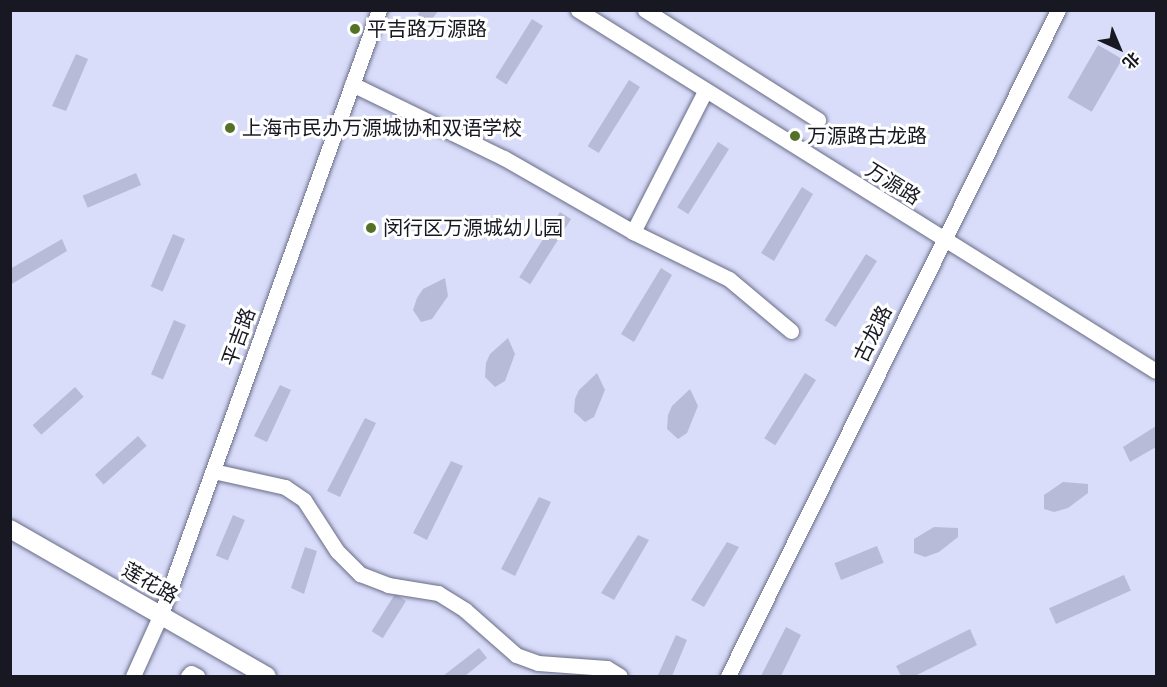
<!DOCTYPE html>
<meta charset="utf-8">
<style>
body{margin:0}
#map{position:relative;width:1167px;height:687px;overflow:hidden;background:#d9ddfa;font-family:Inter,"Noto Sans SC",sans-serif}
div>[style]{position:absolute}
.building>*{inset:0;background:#b7bbd7;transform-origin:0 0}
.roads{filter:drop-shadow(0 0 2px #696c86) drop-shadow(0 0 2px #696c86)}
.minor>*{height:15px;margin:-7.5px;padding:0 7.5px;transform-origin:7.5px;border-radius:7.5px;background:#fff}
.major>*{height:18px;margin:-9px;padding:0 9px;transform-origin:9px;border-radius:9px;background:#fff}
.dots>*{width:16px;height:16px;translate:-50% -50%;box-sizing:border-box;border:3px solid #fff;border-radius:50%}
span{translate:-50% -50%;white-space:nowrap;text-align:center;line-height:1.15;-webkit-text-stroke:6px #fff;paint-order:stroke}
.poi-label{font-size:20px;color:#171822}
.left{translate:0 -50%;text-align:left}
.street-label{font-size:20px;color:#171822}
.frame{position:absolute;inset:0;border:12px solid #171822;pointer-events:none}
.north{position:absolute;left:1089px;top:18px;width:60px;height:60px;-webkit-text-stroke:4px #fff;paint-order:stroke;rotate:136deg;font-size:16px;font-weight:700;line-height:24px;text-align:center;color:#171822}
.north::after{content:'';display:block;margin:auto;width:21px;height:27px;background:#171822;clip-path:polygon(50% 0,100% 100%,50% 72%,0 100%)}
</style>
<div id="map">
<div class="building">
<i style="clip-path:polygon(421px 10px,439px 10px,424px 29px,413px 21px)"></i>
<i style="left:532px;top:19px;width:13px;height:69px;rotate:32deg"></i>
<i style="left:1098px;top:45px;width:28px;height:61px;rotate:30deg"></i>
<i style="clip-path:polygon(76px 54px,88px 59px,66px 111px,52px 106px)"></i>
<i style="left:629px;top:80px;width:13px;height:78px;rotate:32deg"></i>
<i style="left:718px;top:142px;width:13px;height:77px;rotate:32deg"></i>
<i style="left:136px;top:173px;width:13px;height:58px;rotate:67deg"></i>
<i style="clip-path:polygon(802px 187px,813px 194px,774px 261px,761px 253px)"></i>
<i style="left:560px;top:212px;width:13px;height:77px;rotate:32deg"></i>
<i style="left:173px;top:234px;width:13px;height:57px;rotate:23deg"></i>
<i style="clip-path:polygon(62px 239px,67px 251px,10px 285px,10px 269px)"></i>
<i style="left:866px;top:254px;width:13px;height:78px;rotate:32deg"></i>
<i style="clip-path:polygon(661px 268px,672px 275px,634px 342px,621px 334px)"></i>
<i style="clip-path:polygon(445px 278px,448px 296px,432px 319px,421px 322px,413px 310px,417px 298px,423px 289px)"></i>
<i style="left:174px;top:320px;width:13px;height:59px;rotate:23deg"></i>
<i style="clip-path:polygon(508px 338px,515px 354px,505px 381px,495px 387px,485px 377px,486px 363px,490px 354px)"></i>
<i style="clip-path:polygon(597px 373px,605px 390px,594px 417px,585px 422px,574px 412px,575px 399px,579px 390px)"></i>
<i style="left:805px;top:373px;width:13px;height:77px;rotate:32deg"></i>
<i style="clip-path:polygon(280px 385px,291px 390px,267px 442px,254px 436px)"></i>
<i style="left:75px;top:387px;width:13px;height:57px;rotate:48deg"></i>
<i style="clip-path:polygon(690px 389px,698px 406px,687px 433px,678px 439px,667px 429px,668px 415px,672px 406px)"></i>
<i style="clip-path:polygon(365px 418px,376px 423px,340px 497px,327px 491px)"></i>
<i style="clip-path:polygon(1156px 426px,1156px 447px,1130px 462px,1123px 447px)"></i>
<i style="left:138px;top:436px;width:13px;height:58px;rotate:48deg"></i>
<i style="clip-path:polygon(451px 461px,463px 466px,427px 540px,413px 533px)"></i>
<i style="clip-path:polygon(1063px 482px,1088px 484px,1088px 493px,1068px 508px,1054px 512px,1044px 509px,1044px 495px)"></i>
<i style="clip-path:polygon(539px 497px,551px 502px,515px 576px,501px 569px)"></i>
<i style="left:233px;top:515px;width:13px;height:44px;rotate:23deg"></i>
<i style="clip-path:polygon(934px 527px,958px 528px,958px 537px,939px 552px,925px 557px,914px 553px,914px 539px)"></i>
<i style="clip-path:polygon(638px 535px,649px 540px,614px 600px,601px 593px)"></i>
<i style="clip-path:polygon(727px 542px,739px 547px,704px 607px,691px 600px)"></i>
<i style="left:877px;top:546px;width:18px;height:46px;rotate:68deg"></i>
<i style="clip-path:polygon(305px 547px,317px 551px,304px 594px,291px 588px)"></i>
<i style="left:1124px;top:575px;width:17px;height:82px;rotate:66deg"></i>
<i style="left:395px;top:594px;width:13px;height:44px;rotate:32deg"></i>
<i style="clip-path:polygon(786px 627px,801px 635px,781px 676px,761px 676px)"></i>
<i style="clip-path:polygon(970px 629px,977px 645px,915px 676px,901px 676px,896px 666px)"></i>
<i style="clip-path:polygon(676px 635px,687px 640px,672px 676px,661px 676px,658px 675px)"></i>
<i style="clip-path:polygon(479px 648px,487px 658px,465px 676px,443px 676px)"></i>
</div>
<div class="roads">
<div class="minor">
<i style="left:578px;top:10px;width:681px;rotate:31.99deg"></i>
<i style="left:645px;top:10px;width:205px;rotate:32.4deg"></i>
<i style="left:352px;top:84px;width:169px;rotate:26deg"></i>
<i style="left:504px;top:158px;width:149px;rotate:29.8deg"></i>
<i style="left:633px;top:232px;width:107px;rotate:26.1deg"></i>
<i style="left:729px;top:279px;width:81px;rotate:40deg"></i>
<i style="left:633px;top:232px;width:158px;rotate:-62.9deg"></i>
<i style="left:213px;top:471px;width:74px;rotate:12.5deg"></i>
<i style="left:285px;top:487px;width:23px;rotate:34deg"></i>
<i style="left:304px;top:500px;width:61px;rotate:57.1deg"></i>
<i style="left:337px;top:551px;width:33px;rotate:45deg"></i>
<i style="left:360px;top:574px;width:30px;rotate:21deg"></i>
<i style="left:388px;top:585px;width:51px;rotate:9.1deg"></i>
<i style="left:438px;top:593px;width:32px;rotate:32deg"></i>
<i style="left:465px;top:610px;width:68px;rotate:41.4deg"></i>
<i style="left:516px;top:655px;width:23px;rotate:20deg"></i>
<i style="left:538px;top:663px;width:69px;rotate:4.1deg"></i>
<i style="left:607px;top:668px;width:15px;rotate:32deg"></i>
<i style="left:133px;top:676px;width:68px;rotate:-65.7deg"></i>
<i style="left:161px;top:614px;width:642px;rotate:-70.15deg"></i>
<i style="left:188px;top:676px;width:4px;rotate:-45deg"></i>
<i style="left:191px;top:673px;width:7px;rotate:27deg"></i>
<i style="left:728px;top:676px;width:743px;rotate:-63.64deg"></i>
</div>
<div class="major">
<i style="left:10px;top:529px;width:296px;rotate:29.8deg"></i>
</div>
</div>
<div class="dots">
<i style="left:355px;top:29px;background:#547227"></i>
<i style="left:230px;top:128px;background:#547227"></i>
<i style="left:795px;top:136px;background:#547227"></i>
<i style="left:371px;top:228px;background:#547227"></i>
</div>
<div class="poi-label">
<span class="left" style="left:367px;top:29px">平吉路万源路</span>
<span class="left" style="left:242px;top:128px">上海市民办万源城协和双语学校</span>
<span class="left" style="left:807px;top:136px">万源路古龙路</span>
<span class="left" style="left:383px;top:228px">闵行区万源城幼儿园</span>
</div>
<div class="street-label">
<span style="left:893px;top:184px;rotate:32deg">万源路</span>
<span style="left:873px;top:334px;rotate:-64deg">古龙路</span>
<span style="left:239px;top:337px;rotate:-70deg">平吉路</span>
<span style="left:150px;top:583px;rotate:30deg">莲花路</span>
</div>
<div class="frame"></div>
<div class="north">北</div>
</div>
